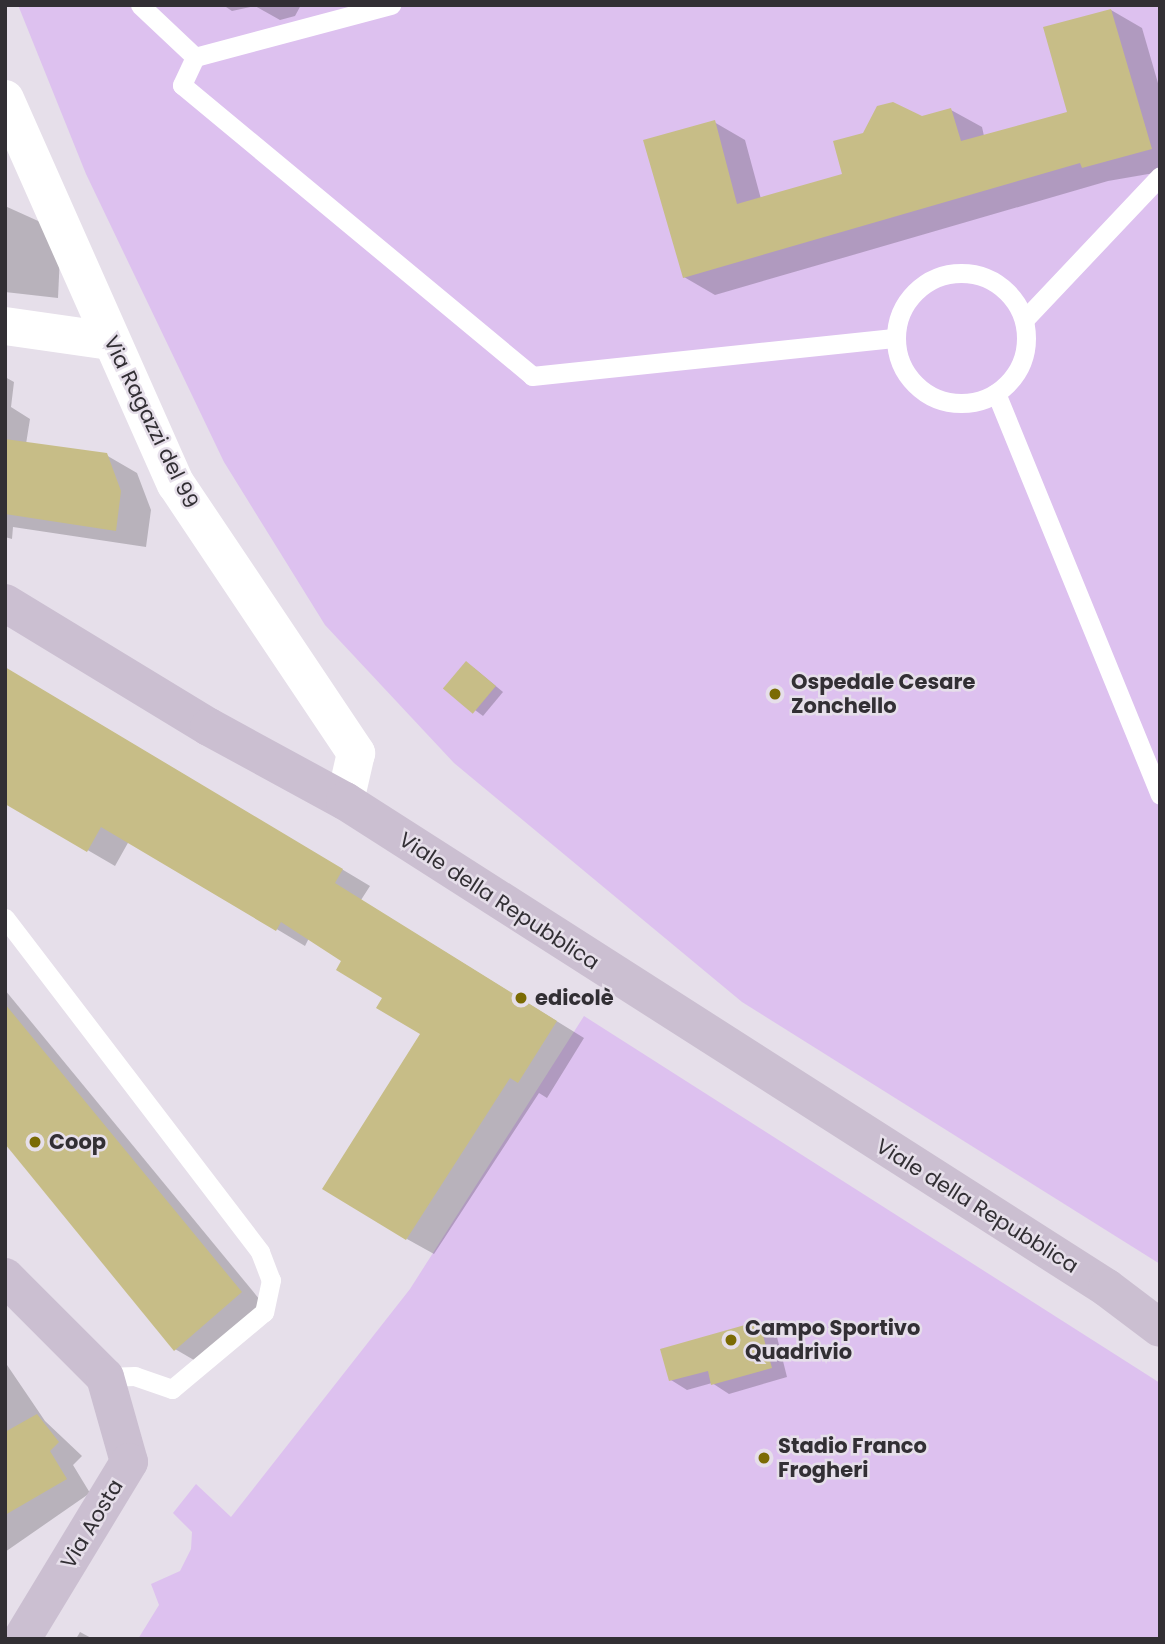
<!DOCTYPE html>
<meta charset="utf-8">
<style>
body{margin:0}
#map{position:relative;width:1165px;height:1644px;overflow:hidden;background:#e6dfea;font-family:Poppins,sans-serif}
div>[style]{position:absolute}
.green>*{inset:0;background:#ddc1ef}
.shadow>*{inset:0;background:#0003}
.building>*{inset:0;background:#c7bd87;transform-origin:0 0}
.lane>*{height:19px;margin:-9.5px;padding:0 9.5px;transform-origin:9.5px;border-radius:9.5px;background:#fff}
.lane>.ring{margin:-9.5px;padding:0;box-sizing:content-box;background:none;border:19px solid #fff;border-radius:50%}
.street>*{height:38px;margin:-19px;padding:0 19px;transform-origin:19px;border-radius:19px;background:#fff}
.secondary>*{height:38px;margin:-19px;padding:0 19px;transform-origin:19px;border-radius:19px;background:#cbbfd1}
.dots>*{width:19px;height:19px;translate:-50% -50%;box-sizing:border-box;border:4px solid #e6dfea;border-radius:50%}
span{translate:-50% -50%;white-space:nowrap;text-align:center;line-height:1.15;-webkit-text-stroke:5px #e6dfea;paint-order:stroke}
.street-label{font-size:21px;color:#322f34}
.poi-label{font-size:21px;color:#322f34;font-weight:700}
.left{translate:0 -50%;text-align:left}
.frame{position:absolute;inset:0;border:7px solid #322f34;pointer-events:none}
</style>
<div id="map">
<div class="green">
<i style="clip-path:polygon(18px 5px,1160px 5px,1160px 1264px,742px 1002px,454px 763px,325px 625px,224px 462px,86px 174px)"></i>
<i style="clip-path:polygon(584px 1016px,1160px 1383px,1160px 1639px,138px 1639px,159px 1605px,151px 1584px,180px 1571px,191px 1549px,192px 1532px,173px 1513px,196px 1484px,231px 1517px,410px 1289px)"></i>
</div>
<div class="shadow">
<i style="clip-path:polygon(223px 5px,301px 5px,295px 16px,280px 20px,255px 6px,232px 11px)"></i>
<i style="clip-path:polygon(1111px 10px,1142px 28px,1160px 90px,1160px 172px,1108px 181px,715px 295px,684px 277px,714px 122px,745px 140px,761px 199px,844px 176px,922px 118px,951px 110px,982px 127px,984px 136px,1069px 113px)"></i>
<i style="clip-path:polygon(5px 206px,47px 225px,60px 255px,58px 298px,5px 292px)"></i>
<i style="clip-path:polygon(5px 377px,14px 382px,11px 407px,30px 419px,26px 444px,106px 455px,137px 473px,151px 510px,146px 547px,13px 527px,12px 539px,5px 537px)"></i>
<i style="clip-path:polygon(474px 668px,503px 692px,483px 716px,447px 689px)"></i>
<i style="clip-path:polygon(39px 688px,370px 886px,361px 900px,584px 1038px,547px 1098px,539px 1093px,434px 1254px,407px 1239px,422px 1034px,344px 960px,309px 938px,305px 946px,129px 841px,115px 866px,5px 802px)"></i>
<i style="clip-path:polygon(5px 990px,265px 1306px,199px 1363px,175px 1349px,5px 1142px)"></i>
<i style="clip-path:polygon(759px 1323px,776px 1333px,787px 1377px,729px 1394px,712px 1383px,687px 1390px,671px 1380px)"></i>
<i style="clip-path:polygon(5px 1362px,45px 1421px,82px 1456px,73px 1465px,90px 1493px,5px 1552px)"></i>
<i style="clip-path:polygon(80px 1632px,93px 1639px,76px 1639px)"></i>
</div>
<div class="building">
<i style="clip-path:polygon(1111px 9px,1152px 149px,1082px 168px,1080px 163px,683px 278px,643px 140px,715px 120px,737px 204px,842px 174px,833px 141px,863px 133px,877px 106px,893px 102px,922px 116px,951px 108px,961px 141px,1067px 112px,1043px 27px)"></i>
<i style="clip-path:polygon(5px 439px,107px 453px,121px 491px,116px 531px,5px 514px)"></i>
<i style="left:466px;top:661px;width:39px;height:36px;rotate:40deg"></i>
<i style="clip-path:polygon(5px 667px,343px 869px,335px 883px,557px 1021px,518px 1083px,510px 1078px,406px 1240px,322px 1189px,420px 1034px,376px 1008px,382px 998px,336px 970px,341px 961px,281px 922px,276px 931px,101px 827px,87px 852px,5px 804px)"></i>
<i style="clip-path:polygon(5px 1004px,242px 1292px,174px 1351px,5px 1144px)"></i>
<i style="clip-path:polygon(759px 1321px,772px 1368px,711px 1385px,708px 1371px,669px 1381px,660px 1349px)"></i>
<i style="clip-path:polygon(37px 1414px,59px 1442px,50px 1451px,67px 1479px,5px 1515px,5px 1432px)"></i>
</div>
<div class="lane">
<i style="left:140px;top:5px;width:76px;rotate:43.4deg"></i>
<i style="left:195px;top:57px;width:31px;rotate:115deg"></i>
<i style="left:182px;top:85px;width:455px;rotate:39.7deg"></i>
<i style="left:532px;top:376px;width:366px;rotate:-6deg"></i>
<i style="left:195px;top:57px;width:203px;rotate:-14.9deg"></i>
<i class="ring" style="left:896px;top:273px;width:111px;height:111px"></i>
<i style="left:1024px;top:320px;width:198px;rotate:-46.6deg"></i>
<i style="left:996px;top:393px;width:434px;rotate:67.8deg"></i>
<i style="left:5px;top:918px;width:420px;rotate:52.6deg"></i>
<i style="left:260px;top:1252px;width:30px;rotate:69deg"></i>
<i style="left:271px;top:1280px;width:33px;rotate:102deg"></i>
<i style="left:264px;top:1312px;width:120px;rotate:140.1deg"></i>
<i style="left:172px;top:1389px;width:39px;rotate:-161deg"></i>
<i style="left:135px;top:1376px;width:30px;rotate:178deg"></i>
</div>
<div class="street">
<i style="left:5px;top:99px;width:421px;rotate:66.1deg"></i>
<i style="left:176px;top:484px;width:324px;rotate:56.2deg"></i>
<i style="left:356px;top:753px;width:49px;rotate:102.9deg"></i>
<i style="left:5px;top:326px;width:106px;rotate:8.1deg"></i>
</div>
<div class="secondary">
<i style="left:5px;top:603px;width:239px;rotate:31.3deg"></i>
<i style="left:209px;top:727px;width:155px;rotate:28.6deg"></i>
<i style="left:345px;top:801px;width:904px;rotate:32.58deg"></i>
<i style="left:1107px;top:1288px;width:66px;rotate:37deg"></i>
<i style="left:5px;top:1277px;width:141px;rotate:45deg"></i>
<i style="left:105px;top:1377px;width:88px;rotate:74.2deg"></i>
<i style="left:129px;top:1462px;width:207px;rotate:121.2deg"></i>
</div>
<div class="dots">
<i style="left:775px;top:694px;background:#7b6b04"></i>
<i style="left:521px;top:998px;background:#7b6b04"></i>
<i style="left:35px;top:1142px;background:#7b6b04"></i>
<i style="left:731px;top:1340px;background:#7b6b04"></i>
<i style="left:764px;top:1458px;background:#7b6b04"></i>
</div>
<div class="street-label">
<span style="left:151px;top:422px;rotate:64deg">Via Ragazzi del 99</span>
<span style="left:499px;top:901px;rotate:33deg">Viale della Repubblica</span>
<span style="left:977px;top:1206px;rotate:32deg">Viale della Repubblica</span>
<span style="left:92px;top:1524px;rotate:-59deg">Via Aosta</span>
</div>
<div class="poi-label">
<span class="left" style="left:791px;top:694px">Ospedale Cesare<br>Zonchello</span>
<span class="left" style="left:535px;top:998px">edicolè</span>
<span class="left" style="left:49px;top:1142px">Coop</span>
<span class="left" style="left:745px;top:1340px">Campo Sportivo<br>Quadrivio</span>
<span class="left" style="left:778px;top:1458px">Stadio Franco<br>Frogheri</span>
</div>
<div class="frame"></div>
</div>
